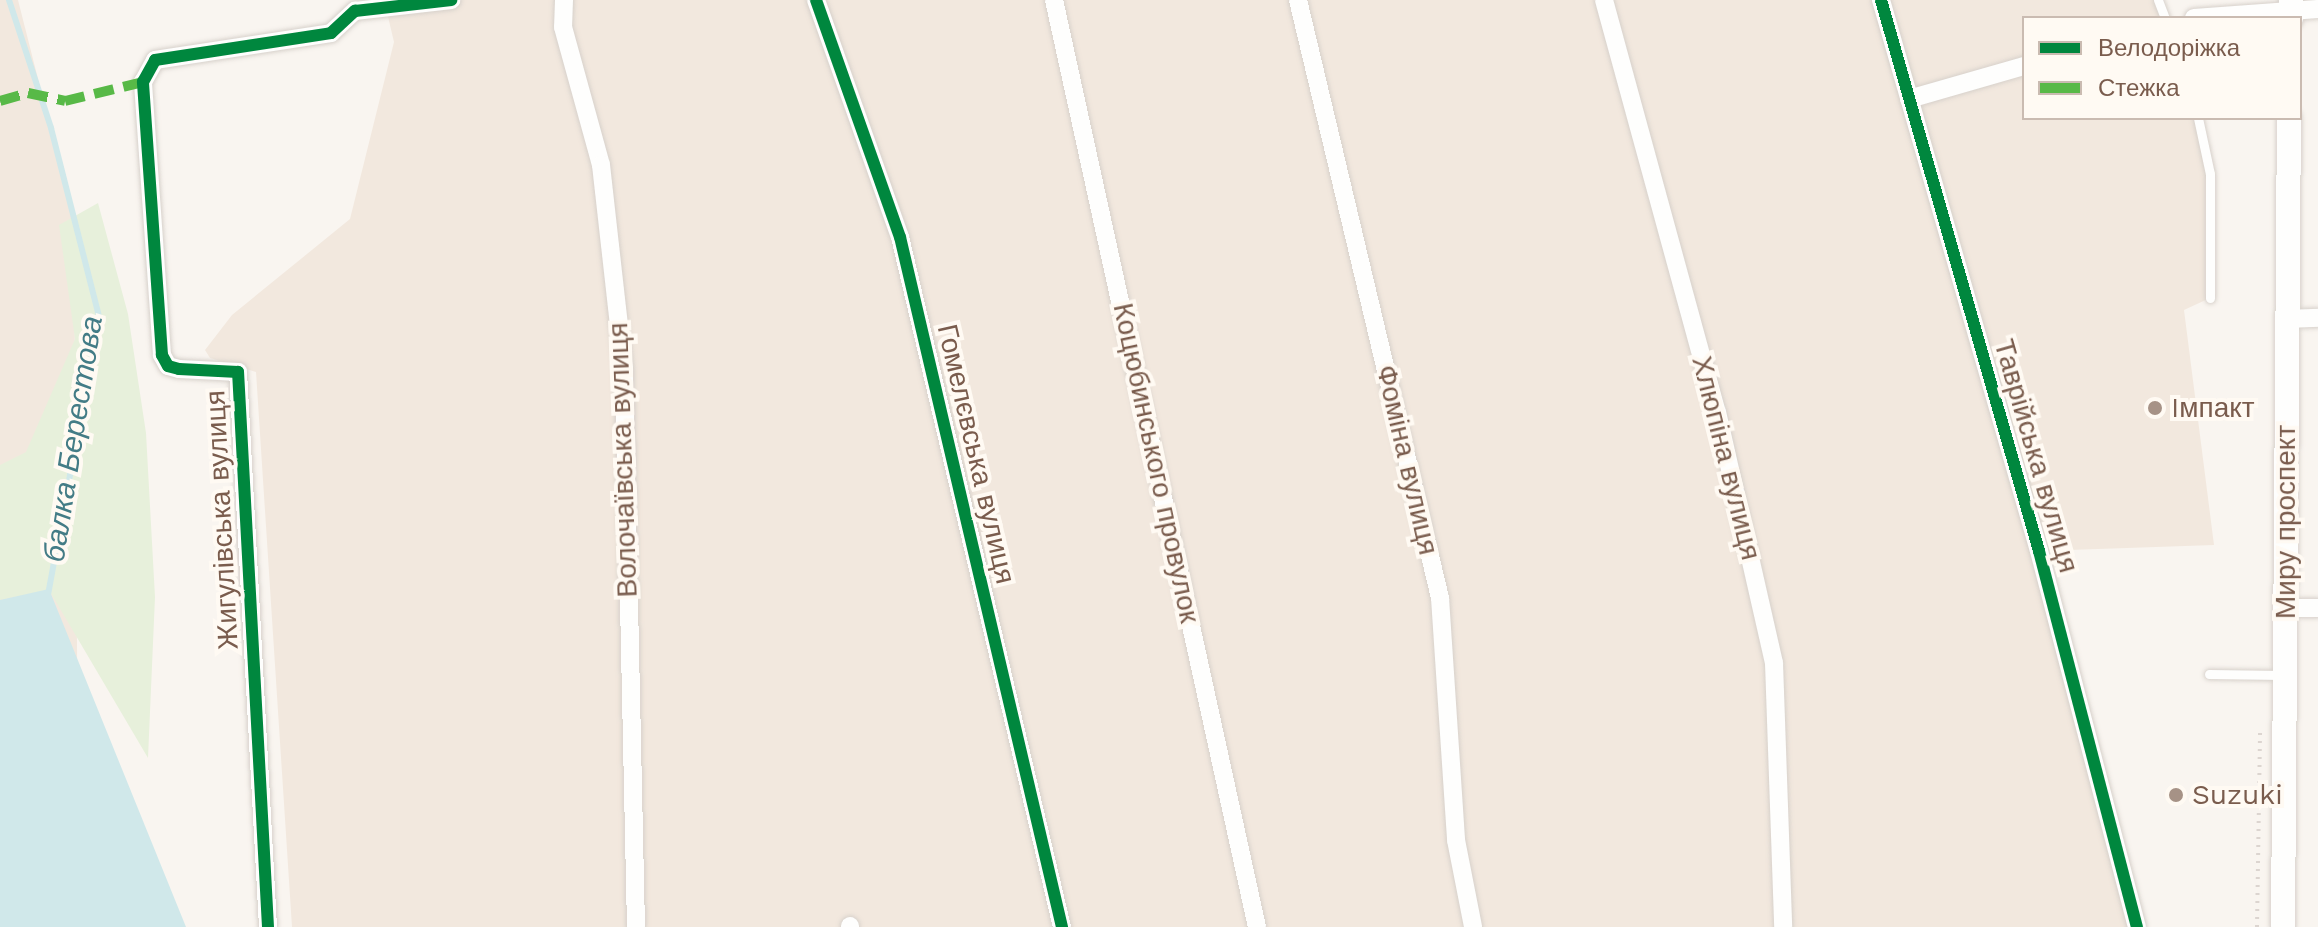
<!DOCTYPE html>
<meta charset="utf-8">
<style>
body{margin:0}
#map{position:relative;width:2318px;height:927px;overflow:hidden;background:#f9f5f0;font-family:"Work Sans",sans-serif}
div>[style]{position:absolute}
.residential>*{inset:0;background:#f2e8de}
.green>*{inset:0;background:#e7f0db}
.water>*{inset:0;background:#d0e8ea}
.stream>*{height:6px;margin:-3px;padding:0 3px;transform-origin:3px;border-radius:3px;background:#d0e8ea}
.path>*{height:4px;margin-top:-2px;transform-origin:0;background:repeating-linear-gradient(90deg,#dcd5d0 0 2px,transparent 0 8px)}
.roads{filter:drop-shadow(0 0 2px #d7d1cb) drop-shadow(0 0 2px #d7d1cb)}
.service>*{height:9px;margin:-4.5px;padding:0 4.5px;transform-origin:4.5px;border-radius:4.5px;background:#fefefd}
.minor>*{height:18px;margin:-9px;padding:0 9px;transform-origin:9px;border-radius:9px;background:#fefefd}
.secondary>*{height:24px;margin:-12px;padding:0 12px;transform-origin:12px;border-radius:12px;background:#fefefd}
.quiet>*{height:10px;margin-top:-5px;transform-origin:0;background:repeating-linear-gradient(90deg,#58b947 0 20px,transparent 0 30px)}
.cycleway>*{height:12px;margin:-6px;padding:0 6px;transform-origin:6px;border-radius:6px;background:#00873e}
.dots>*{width:22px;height:22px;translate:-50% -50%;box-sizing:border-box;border:4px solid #fffaf3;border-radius:50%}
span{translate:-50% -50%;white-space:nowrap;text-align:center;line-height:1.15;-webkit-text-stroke:8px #fffaf3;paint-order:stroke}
.poi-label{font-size:28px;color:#7a5c4d}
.left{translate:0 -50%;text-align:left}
.street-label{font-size:28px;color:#7a5c4d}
.water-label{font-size:30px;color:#437c86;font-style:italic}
.legend{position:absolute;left:2022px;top:16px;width:280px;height:104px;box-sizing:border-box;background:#fffaf3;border:2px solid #cabbb1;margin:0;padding:10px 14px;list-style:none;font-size:24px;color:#7a5c4d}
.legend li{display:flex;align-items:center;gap:16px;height:40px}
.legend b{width:40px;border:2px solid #cabbb1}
</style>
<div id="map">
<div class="residential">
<i style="clip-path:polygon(0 0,18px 0,74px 221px,79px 927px,0 927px)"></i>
<i style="clip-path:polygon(384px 0,2158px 0,2165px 18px,2024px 18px,2024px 118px,2198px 118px,2210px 174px,2210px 298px,2184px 310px,2214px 545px,2040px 551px,2137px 927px,292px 927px,256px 372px,210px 358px,205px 350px,232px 315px,350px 219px,394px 42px)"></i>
</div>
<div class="green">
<i style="clip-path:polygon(98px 203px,128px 314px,146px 433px,155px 597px,148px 758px,49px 590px,0 600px,0 465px,26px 452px,75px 339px,59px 225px)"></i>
</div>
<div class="water">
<i style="clip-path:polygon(49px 589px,186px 927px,0 927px,0 600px)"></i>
</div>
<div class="stream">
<i style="left:9px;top:0;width:135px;rotate:71.8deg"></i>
<i style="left:51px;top:128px;width:195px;rotate:75.7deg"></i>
<i style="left:99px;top:317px;width:283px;rotate:100.4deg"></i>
</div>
<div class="path">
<i style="left:2257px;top:927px;width:199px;rotate:-89.1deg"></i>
</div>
<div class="roads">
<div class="service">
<i style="left:2158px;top:0;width:19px;rotate:69deg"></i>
<i style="left:2198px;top:118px;width:57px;rotate:77.9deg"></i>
<i style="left:2210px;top:174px;width:124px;rotate:90deg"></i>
<i style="left:2209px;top:674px;width:73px;rotate:0.8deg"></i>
</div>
<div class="minor">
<i style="left:564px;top:0;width:27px;rotate:92deg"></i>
<i style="left:563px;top:27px;width:143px;rotate:74.6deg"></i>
<i style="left:601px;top:165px;width:205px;rotate:83.6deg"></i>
<i style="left:624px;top:369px;width:558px;rotate:88.77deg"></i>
<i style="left:816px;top:0;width:251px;rotate:70.5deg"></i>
<i style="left:900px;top:237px;width:709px;rotate:76.79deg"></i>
<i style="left:1054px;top:0;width:949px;rotate:77.65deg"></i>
<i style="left:1298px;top:0;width:615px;rotate:76.64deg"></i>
<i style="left:1440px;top:598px;width:243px;rotate:86.2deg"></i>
<i style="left:1456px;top:840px;width:89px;rotate:78.9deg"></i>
<i style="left:1604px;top:0;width:427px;rotate:74.7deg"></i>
<i style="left:1717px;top:412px;width:257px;rotate:77.2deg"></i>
<i style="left:1774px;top:663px;width:264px;rotate:88deg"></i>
<i style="left:1881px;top:0;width:573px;rotate:74deg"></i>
<i style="left:2039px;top:551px;width:389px;rotate:75.4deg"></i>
<i style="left:2194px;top:18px;width:124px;rotate:-4.2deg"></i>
<i style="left:1909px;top:99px;width:120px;rotate:-16deg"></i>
<i style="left:2287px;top:319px;width:31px;rotate:-2deg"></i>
<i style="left:2286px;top:608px;width:32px"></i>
<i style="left:850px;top:926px;width:1px;rotate:90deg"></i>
<i style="left:268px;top:927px;width:556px;rotate:-93.09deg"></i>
<i style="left:238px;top:372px;width:59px;rotate:-177.1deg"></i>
<i style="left:179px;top:369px;width:11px;rotate:-165deg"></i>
<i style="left:168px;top:366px;width:13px;rotate:-119deg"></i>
<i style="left:162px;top:355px;width:274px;rotate:-94deg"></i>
<i style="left:143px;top:82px;width:25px;rotate:-61deg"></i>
<i style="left:155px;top:60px;width:178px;rotate:-8.7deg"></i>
<i style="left:331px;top:33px;width:33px;rotate:-43deg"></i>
<i style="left:355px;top:11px;width:97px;rotate:-6.5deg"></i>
</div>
<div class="secondary">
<i style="left:2291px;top:18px;width:18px;rotate:-90deg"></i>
<i style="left:2283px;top:927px;width:809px;rotate:-89.58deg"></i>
</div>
</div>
<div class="quiet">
<i style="left:0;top:101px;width:29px;rotate:-16deg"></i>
<i style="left:28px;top:93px;width:38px;rotate:12deg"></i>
<i style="left:65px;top:101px;width:80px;rotate:-13.7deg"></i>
</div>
<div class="cycleway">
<i style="left:816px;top:0;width:251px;rotate:70.5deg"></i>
<i style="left:900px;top:237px;width:709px;rotate:76.79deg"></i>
<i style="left:1881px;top:0;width:573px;rotate:74deg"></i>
<i style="left:2039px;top:551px;width:389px;rotate:75.4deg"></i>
<i style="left:268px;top:927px;width:556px;rotate:-93.09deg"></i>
<i style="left:238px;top:372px;width:59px;rotate:-177.1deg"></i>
<i style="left:179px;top:369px;width:11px;rotate:-165deg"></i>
<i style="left:168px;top:366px;width:13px;rotate:-119deg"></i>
<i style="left:162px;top:355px;width:274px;rotate:-94deg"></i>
<i style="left:143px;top:82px;width:25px;rotate:-61deg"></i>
<i style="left:155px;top:60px;width:178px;rotate:-8.7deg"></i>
<i style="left:331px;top:33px;width:33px;rotate:-43deg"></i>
<i style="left:355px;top:11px;width:97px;rotate:-6.5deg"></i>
</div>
<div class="dots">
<i style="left:2155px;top:408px;background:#a69286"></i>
<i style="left:2176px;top:795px;background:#a69286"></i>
</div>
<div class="poi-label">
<span class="left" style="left:2171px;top:408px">Iмпакт</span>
<span class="left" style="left:2192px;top:795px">Suzuki</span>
</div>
<div class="street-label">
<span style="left:976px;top:454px;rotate:77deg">Гомелєвська вулиця</span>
<span style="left:2036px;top:456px;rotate:74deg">Таврійська вулиця</span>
<span style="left:1726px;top:458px;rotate:76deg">Хлюпіна вулиця</span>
<span style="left:623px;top:460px;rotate:-92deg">Волочаївська вулиця</span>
<span style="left:1407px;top:460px;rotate:77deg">Фоміна вулиця</span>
<span style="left:1156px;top:463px;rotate:78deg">Коцюбинського провулок</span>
<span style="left:222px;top:520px;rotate:-93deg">Жигулівська вулиця</span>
<span style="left:2286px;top:522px;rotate:-90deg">Миру проспект</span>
</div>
<div class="water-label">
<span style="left:73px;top:439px;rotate:-81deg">балка Берестова</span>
</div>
<ul class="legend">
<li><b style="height:10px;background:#00873e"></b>Велодоріжка</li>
<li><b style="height:10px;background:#58b947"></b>Стежка</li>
</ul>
</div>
